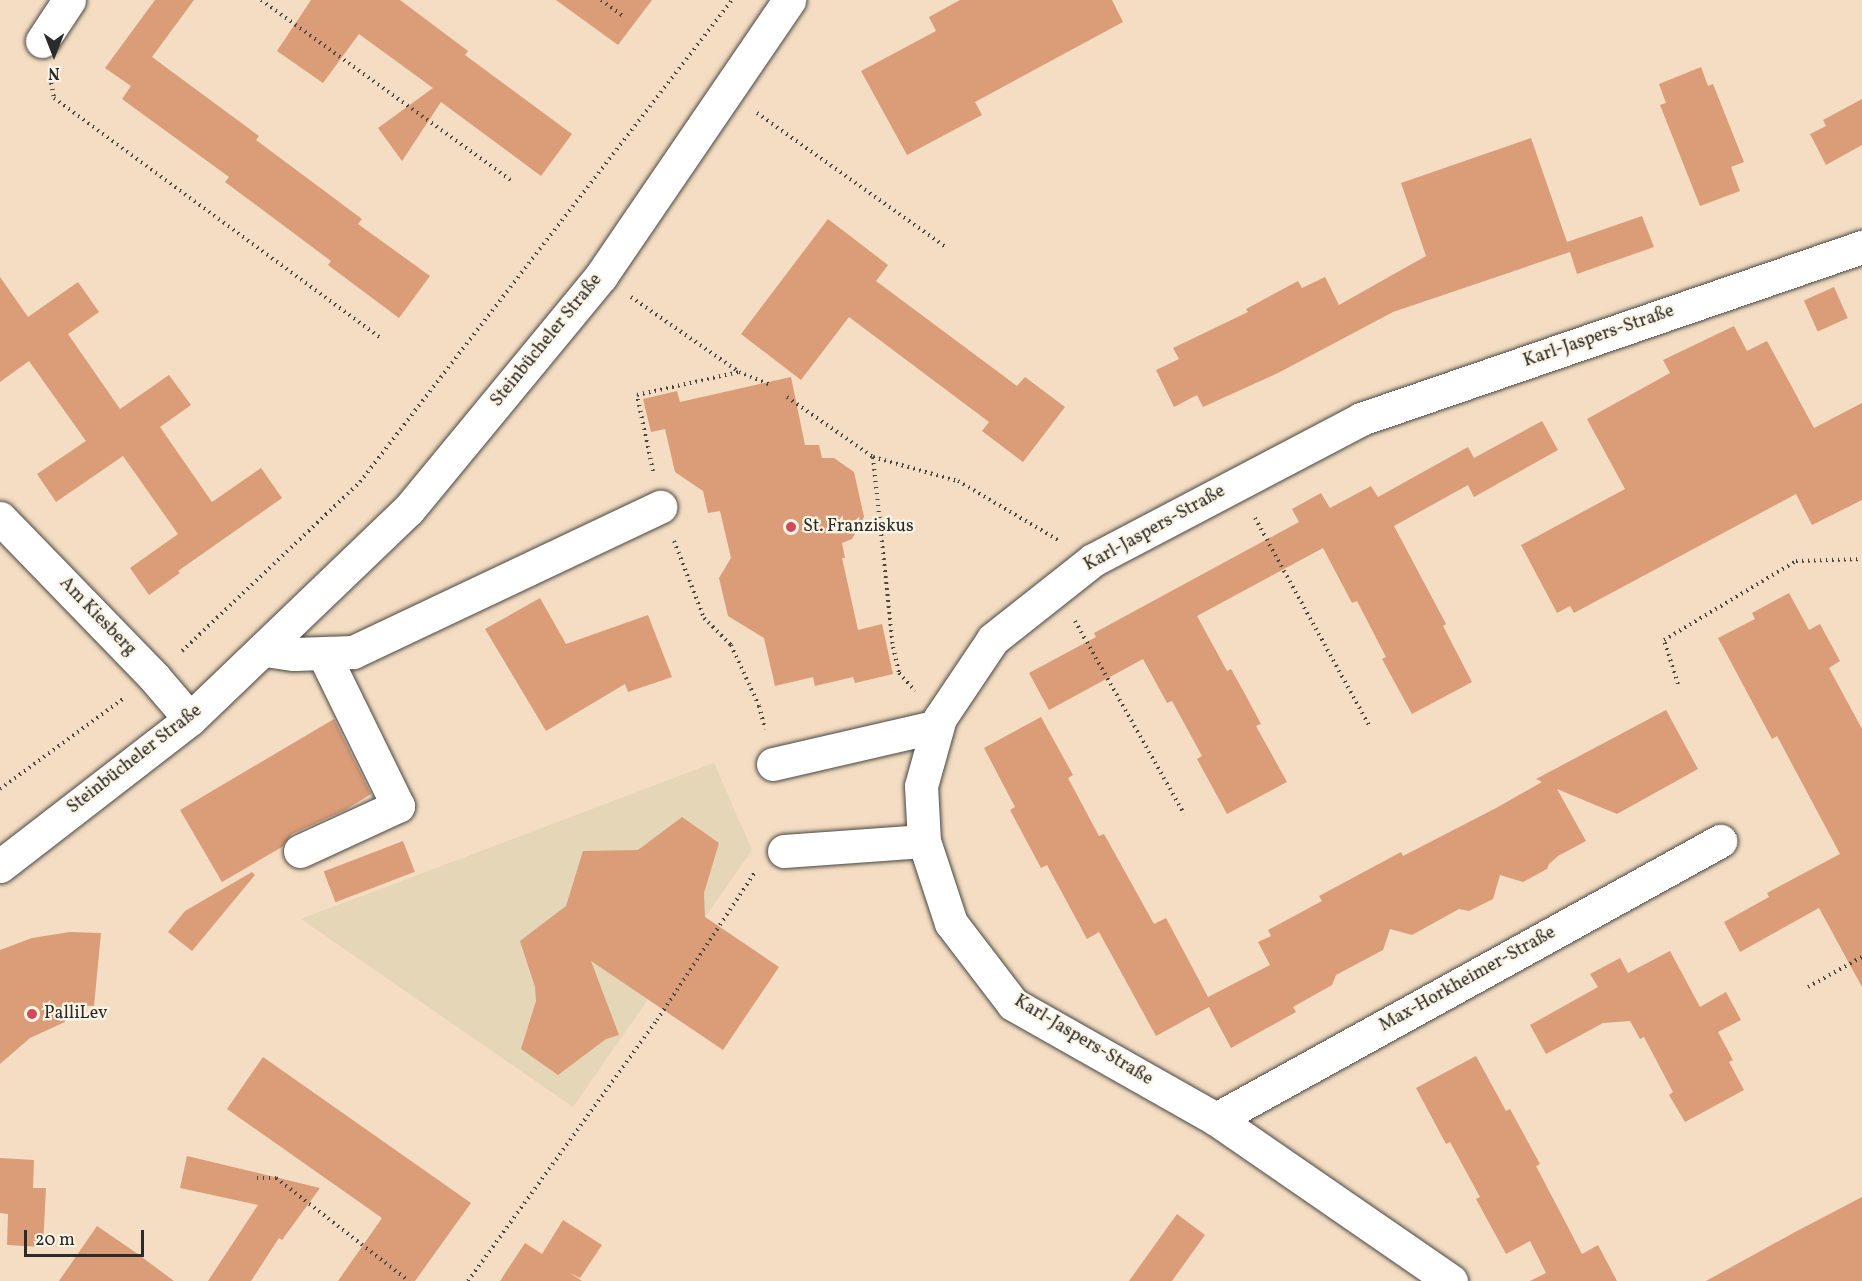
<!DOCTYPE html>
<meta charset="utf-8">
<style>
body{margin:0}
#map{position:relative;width:1862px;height:1281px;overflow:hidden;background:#f4ddc2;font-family:Vollkorn,serif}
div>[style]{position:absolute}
.built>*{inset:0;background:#e4d6b7}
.building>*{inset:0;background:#da9d78;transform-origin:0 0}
.path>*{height:4px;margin-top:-2px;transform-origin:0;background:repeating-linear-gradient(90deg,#494642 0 1.5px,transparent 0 6px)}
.roads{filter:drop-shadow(0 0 2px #494642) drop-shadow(0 0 2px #494642)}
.minor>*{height:33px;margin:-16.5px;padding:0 16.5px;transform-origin:16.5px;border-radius:16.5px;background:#fff}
.dots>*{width:16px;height:16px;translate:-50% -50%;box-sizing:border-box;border:3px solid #fcf5e5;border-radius:50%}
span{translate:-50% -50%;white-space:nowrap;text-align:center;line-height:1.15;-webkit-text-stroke:4.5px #fcf5e5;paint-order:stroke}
.street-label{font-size:18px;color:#2b2b2b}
.poi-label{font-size:18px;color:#2b2b2b}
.left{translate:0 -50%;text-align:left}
.north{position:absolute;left:24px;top:24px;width:60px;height:60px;-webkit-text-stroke:4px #fcf5e5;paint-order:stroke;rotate:180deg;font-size:16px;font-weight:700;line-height:24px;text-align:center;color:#2b2b2b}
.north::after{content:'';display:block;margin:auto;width:21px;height:27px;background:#2b2b2b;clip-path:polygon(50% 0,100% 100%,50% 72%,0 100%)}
.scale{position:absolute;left:24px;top:1230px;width:120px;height:27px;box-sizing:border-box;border:3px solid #2b2b2b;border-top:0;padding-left:8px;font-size:18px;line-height:21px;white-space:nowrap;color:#2b2b2b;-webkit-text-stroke:4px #fcf5e5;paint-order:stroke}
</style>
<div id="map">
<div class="built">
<i style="clip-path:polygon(714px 763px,752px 850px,573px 1107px,301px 919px)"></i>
</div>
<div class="building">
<i style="clip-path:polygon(155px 0,194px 0,152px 57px,259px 136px,256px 140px,362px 219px,358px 224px,430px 276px,399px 318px,328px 265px,331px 261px,225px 182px,229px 177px,122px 99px,131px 86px,105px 68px)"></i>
<i style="clip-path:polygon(311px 0,400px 0,468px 51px,465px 55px,572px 134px,541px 176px,441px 102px,402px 161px,378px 128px,433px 88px,359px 34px,323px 83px,277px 51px)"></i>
<i style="clip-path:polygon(556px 0,652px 0,618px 45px)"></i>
<i style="clip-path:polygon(960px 0,1112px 0,1123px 22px,975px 102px,982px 115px,907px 155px,861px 71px,936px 31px,929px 17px)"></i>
<i style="clip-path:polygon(1701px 67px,1708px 86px,1713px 84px,1744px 162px,1731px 167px,1740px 191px,1700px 206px,1660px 105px,1666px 103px,1659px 84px)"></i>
<i style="clip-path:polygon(1862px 99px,1862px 145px,1826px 165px,1810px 134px,1826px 126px,1823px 120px)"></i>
<i style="clip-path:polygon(1531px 138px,1567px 242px,1642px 216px,1654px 247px,1577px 274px,1570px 252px,1393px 312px,1278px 373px,1203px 407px,1197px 395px,1174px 407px,1156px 370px,1179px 359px,1173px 348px,1248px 312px,1246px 309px,1298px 281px,1302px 288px,1325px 277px,1339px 305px,1426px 256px,1401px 183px)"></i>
<i style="clip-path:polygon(828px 219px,888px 265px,876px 281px,1017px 386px,1025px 377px,1065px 407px,1023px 462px,982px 431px,989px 422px,849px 317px,801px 380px,741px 334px)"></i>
<i style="clip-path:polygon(0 277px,28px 317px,78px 282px,99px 312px,68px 334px,120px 409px,169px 375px,191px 405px,160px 427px,212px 502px,261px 468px,282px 498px,178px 571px,180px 573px,149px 595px,130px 568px,178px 534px,123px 456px,56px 502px,37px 474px,86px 441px,29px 361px,0 382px)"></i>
<i style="left:1834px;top:287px;width:34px;height:33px;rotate:66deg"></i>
<i style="clip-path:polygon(1734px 326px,1747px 351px,1767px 341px,1814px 428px,1862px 403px,1862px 500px,1812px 525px,1796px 494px,1574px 613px,1570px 606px,1557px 613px,1521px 545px,1625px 489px,1587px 419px,1670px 373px,1663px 360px)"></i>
<i style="clip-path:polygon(791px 377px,805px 445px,819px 445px,822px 458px,834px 458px,854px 472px,864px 517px,852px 539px,842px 543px,845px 558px,842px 558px,858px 630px,882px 624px,893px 674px,855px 683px,853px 677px,815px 686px,813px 677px,775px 686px,764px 638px,728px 616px,719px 578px,731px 558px,720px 511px,708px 513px,703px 491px,675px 472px,665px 429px,651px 432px,643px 399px,677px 391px,680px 402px)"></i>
<i style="clip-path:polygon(1542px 421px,1558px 450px,1474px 497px,1468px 485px,1394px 526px,1446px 624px,1443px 626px,1472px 682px,1412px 714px,1382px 659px,1386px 657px,1357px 601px,1352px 603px,1323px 548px,1197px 616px,1227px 671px,1231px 669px,1246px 696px,1261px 724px,1256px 726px,1287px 782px,1227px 814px,1197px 759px,1202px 756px,1172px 701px,1167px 703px,1143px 659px,1049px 710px,1029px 673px,1096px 637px,1094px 633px,1299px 522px,1292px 509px,1321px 493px,1330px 508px,1371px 486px,1378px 497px,1468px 447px,1474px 458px)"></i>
<i style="clip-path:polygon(1789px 593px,1809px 630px,1820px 624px,1840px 661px,1829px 668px,1862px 729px,1862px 987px,1819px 908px,1740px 952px,1724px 922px,1769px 897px,1767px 893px,1840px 854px,1777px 736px,1772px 739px,1718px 638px,1755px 619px,1752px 613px)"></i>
<i style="clip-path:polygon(540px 598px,566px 644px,648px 615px,672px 677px,628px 692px,625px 684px,546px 731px,485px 629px)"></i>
<i style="clip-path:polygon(1666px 710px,1698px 769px,1617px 814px,1557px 789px,1586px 841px,1558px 856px,1549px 864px,1547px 869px,1523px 882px,1500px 875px,1493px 899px,1469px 911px,1459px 909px,1412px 935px,1390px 929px,1383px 950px,1336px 975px,1332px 985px,1293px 1007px,1296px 1012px,1231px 1048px,1209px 1007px,1156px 1036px,1099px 932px,1087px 939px,1047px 865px,1041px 868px,1010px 810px,1015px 807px,984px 748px,1041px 717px,1073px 775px,1068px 778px,1099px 836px,1104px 834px,1154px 924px,1166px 918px,1208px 997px,1270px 965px,1258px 942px,1271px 936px,1268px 930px,1322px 901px,1319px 896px,1401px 852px,1403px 856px,1498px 807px,1542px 782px,1536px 779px)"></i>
<i style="clip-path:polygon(334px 719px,371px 794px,345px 810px,292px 834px,282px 847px,222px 882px,180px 810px)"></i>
<i style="clip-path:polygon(682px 817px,719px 843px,704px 893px,705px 917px,779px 967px,723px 1050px,591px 961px,619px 1035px,606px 1039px,558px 1075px,521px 1049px,536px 1001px,535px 987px,520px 941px,566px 906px,583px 851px,638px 850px)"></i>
<i style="left:403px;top:841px;width:33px;height:85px;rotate:69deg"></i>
<i style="clip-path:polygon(252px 872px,255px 875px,192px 951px,168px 932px,185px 911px)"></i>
<i style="clip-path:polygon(70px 932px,101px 933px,94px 1006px,62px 1005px,65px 1022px,30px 1038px,0 1064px,0 950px,32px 938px)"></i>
<i style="clip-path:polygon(1670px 951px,1700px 1007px,1726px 992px,1741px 1020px,1718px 1032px,1733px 1060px,1729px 1062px,1744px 1090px,1685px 1122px,1669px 1095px,1673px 1092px,1644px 1037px,1640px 1039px,1630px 1021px,1603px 1023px,1546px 1054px,1530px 1025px,1598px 987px,1590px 974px,1620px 958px,1628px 973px)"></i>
<i style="clip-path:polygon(1476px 1056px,1506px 1111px,1510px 1109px,1540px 1164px,1536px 1166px,1582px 1254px,1598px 1245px,1617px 1281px,1530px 1281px,1546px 1273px,1530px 1241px,1506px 1254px,1476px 1199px,1480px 1197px,1450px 1142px,1446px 1144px,1416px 1088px)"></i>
<i style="clip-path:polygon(263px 1057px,471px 1203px,415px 1281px,338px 1281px,382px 1218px,227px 1109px)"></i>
<i style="clip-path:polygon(187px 1156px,320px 1188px,282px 1240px,279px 1238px,251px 1281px,208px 1281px,258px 1205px,180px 1188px)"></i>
<i style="clip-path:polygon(0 1158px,34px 1160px,33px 1188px,46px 1188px,43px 1247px,7px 1245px,8px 1214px,0 1213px)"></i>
<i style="clip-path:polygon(1862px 1197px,1862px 1281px,1706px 1281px,1797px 1231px)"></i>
<i style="clip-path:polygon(1177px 1214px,1205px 1235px,1172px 1281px,1129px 1281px)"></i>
<i style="clip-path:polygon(563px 1220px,602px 1245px,580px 1278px,570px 1273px,582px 1281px,500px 1281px,525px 1243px,542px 1254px)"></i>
<i style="clip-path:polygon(97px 1226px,135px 1252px,174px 1281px,59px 1281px)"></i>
</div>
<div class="path">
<i style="left:261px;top:0;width:309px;rotate:35.8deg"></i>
<i style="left:601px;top:0;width:29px;rotate:36deg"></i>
<i style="left:50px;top:77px;width:21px;rotate:79deg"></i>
<i style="left:54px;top:98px;width:406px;rotate:36.3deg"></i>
<i style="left:757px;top:113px;width:233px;rotate:35.4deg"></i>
<i style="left:631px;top:297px;width:131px;rotate:34.8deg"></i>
<i style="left:739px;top:372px;width:35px;rotate:22deg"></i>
<i style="left:787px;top:397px;width:105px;rotate:34.9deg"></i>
<i style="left:873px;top:457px;width:191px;rotate:84deg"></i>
<i style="left:893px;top:647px;width:27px;rotate:77deg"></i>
<i style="left:899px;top:673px;width:24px;rotate:48deg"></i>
<i style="left:873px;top:457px;width:88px;rotate:15.8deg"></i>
<i style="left:958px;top:481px;width:116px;rotate:30.5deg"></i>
<i style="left:653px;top:471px;width:78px;rotate:-101.9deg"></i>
<i style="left:637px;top:395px;width:105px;rotate:-12.7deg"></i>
<i style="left:1255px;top:518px;width:236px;rotate:61.2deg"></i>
<i style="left:674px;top:541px;width:83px;rotate:68.7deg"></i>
<i style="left:704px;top:618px;width:38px;rotate:45deg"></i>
<i style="left:731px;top:645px;width:67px;rotate:65.3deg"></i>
<i style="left:759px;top:706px;width:24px;rotate:75deg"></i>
<i style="left:1075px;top:621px;width:222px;rotate:60.5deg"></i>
<i style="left:182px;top:651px;width:245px;rotate:-43.5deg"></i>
<i style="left:360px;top:482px;width:609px;rotate:-52.34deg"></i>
<i style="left:1678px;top:684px;width:46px;rotate:-107.7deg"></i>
<i style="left:1664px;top:640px;width:154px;rotate:-30.9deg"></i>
<i style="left:1796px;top:561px;width:66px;rotate:-1.7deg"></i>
<i style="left:0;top:789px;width:152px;rotate:-36.2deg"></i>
<i style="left:1808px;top:987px;width:62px;rotate:-29.1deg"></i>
<i style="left:257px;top:1178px;width:19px"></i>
<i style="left:276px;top:1178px;width:168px;rotate:37.8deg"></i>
<i style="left:468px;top:1281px;width:322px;rotate:-54.1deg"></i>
<i style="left:657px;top:1020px;width:178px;rotate:-56.5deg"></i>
</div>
<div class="roads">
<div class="minor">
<i style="left:42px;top:41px;width:49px;rotate:-56.6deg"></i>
<i style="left:0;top:518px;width:221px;rotate:45.9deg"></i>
<i style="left:154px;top:677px;width:55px;rotate:49.4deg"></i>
<i style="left:265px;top:650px;width:29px;rotate:8deg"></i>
<i style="left:294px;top:654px;width:59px;rotate:-1.9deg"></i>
<i style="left:353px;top:652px;width:340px;rotate:-25.3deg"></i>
<i style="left:773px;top:764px;width:168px;rotate:-13deg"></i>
<i style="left:300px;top:851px;width:108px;rotate:-24.7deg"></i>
<i style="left:398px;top:806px;width:168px;rotate:-116.1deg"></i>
<i style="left:784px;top:851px;width:140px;rotate:-4.1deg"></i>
<i style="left:0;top:866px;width:240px;rotate:-37.7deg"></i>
<i style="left:190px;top:719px;width:303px;rotate:-43.8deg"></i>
<i style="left:409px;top:509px;width:302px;rotate:-50.5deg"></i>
<i style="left:601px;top:276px;width:334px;rotate:-55.7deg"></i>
<i style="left:1216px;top:1119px;width:576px;rotate:-28.88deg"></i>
<i style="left:1451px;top:1281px;width:285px;rotate:-145.4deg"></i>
<i style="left:1216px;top:1119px;width:233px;rotate:-150.5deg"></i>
<i style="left:1013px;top:1004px;width:102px;rotate:-127.4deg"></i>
<i style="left:951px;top:923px;width:86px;rotate:-108.2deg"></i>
<i style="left:924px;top:841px;width:55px;rotate:-93.1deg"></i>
<i style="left:921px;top:786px;width:71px;rotate:-74.4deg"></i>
<i style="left:940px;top:718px;width:95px;rotate:-56.1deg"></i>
<i style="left:993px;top:639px;width:127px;rotate:-38.3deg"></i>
<i style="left:1093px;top:560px;width:303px;rotate:-27.7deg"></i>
<i style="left:1361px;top:419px;width:530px;rotate:-18.95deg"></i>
</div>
</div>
<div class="dots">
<i style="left:791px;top:527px;background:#d1495b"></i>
<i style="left:32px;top:1014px;background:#d1495b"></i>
</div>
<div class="street-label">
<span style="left:1599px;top:337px;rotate:-19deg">Karl-Jaspers-Straße</span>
<span style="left:547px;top:341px;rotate:-51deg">Steinbücheler Straße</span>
<span style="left:1155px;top:529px;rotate:-29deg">Karl-Jaspers-Straße</span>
<span style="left:97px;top:617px;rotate:46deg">Am Kiesberg</span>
<span style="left:135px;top:760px;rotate:-38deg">Steinbücheler Straße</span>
<span style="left:1468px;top:980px;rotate:-29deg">Max-Horkheimer-Straße</span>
<span style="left:1083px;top:1041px;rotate:31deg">Karl-Jaspers-Straße</span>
</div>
<div class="poi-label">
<span class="left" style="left:803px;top:527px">St. Franziskus</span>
<span class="left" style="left:44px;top:1014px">PalliLev</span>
</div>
<div class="north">N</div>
<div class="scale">20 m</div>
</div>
